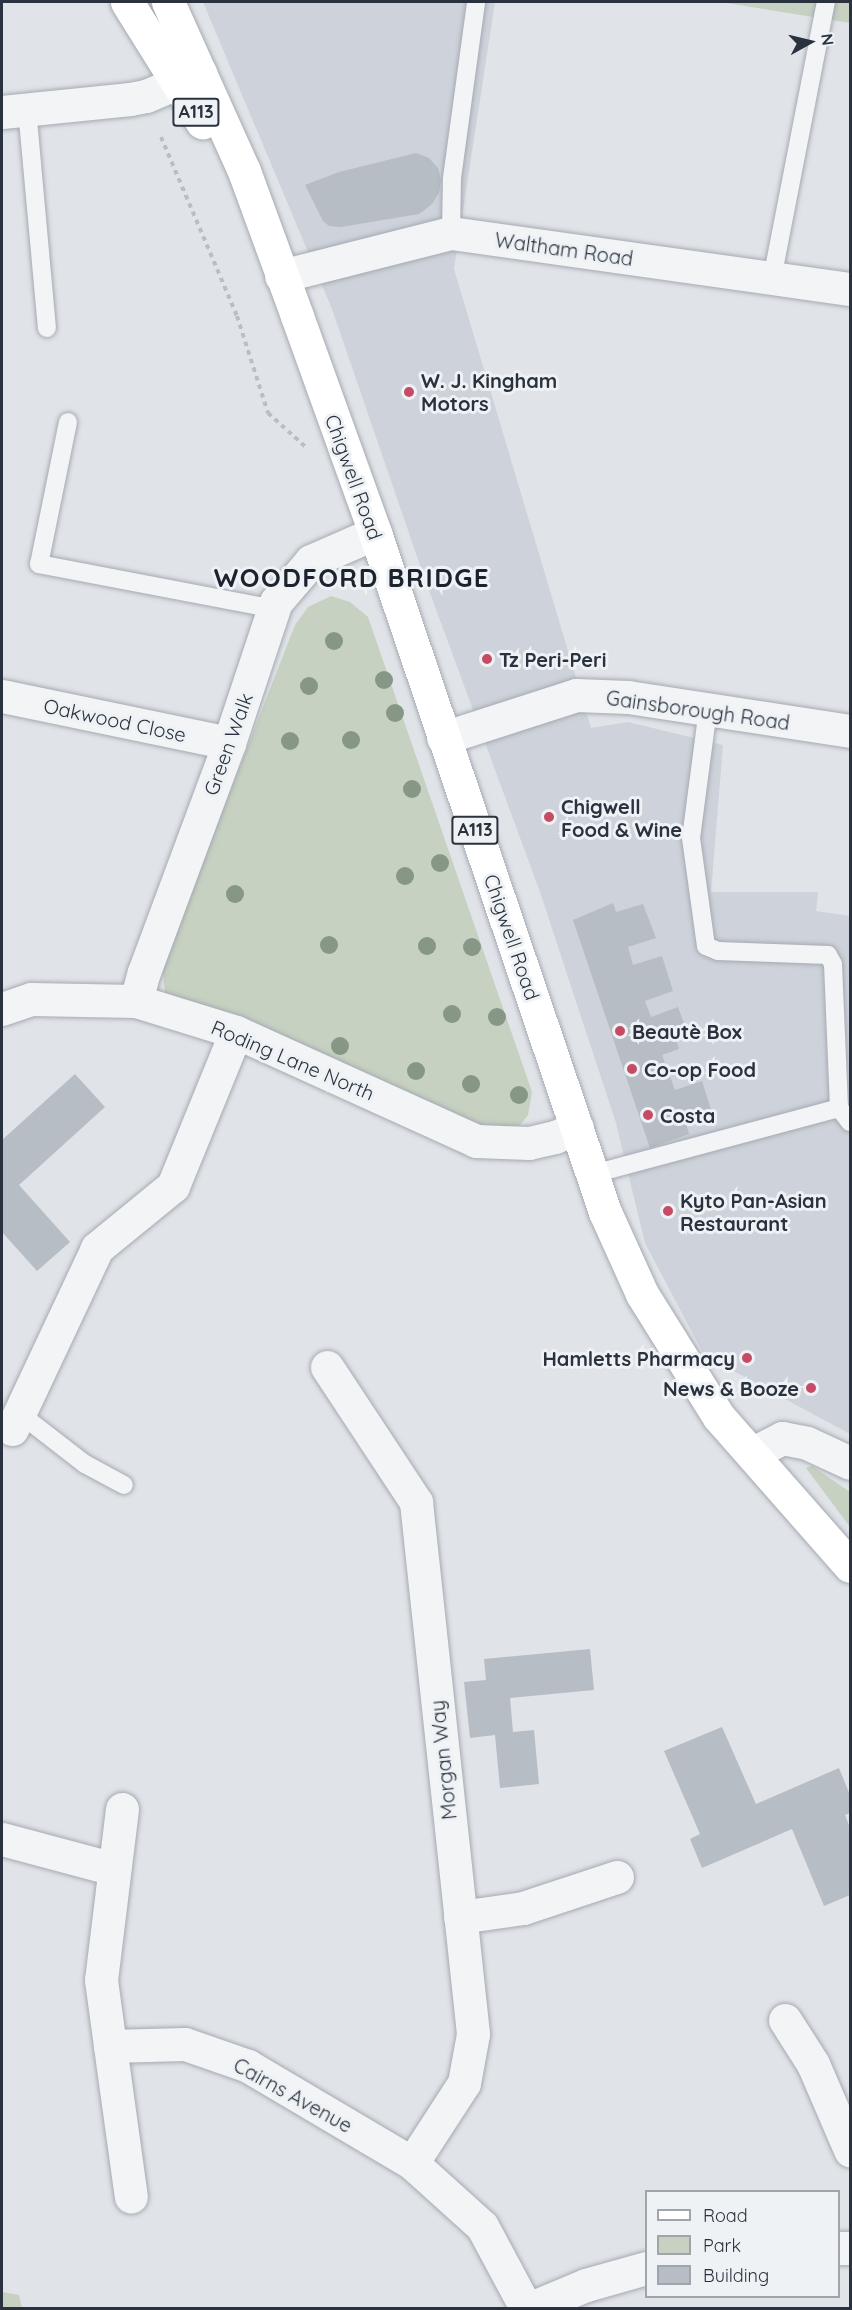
<!DOCTYPE html>
<meta charset="utf-8">
<style>
body{margin:0}
#map{position:relative;width:852px;height:2310px;overflow:hidden;background:#e0e3e8;font-family:Quicksand,sans-serif}
div>[style]{position:absolute}
.built>*{inset:0;background:#ced2da}
.green>*{inset:0;background:#c6d1c1}
.building>*{inset:0;background:#b7bdc4}
.path>*{height:4px;margin-top:-2px;transform-origin:0;background:repeating-linear-gradient(90deg,#babec2 0 4.5px,transparent 0 9px)}
.roads{filter:drop-shadow(0 0 2px #a5aab2) drop-shadow(0 0 2px #a5aab2)}
.service>*{height:18px;margin:-9px;padding:0 9px;transform-origin:9px;border-radius:9px;background:#f2f4f6}
.minor>*{height:33px;margin:-16.5px;padding:0 16.5px;transform-origin:16.5px;border-radius:16.5px;background:#f2f4f6}
.tertiary>*{height:33px;margin:-16.5px;padding:0 16.5px;transform-origin:16.5px;border-radius:16.5px;background:#f2f4f6}
.primary>*{height:33px;margin:-16.5px;padding:0 16.5px;transform-origin:16.5px;border-radius:16.5px;background:#fff}
.trees>*{width:18px;height:18px;margin:-9px;border-radius:50%;background:#879787}
.dots>*{width:16px;height:16px;translate:-50% -50%;box-sizing:border-box;border:3px solid #eff2f5;border-radius:50%}
span{translate:-50% -50%;white-space:nowrap;text-align:center;line-height:1.15;-webkit-text-stroke:6px #eff2f5;paint-order:stroke}
.shield-label span{padding:2px 4px;background:#eff2f5;border:2px solid;border-radius:4px;-webkit-text-stroke-width:0}
.shield-label{font-size:18px;color:#29323e;font-weight:700}
.street-label{font-size:20px;color:#29323e}
.poi-label{font-size:20px;color:#29323e;font-weight:700}
.left{translate:0 -50%;text-align:left}
.right{translate:-100% -50%;text-align:right}
.district-label{font-size:26px;color:#1c232f;font-weight:700;letter-spacing:1.5px}
.frame{position:absolute;inset:0;border:3px solid #29323e;pointer-events:none}
.legend{position:absolute;left:645px;top:2190px;width:195px;height:108px;box-sizing:border-box;background:#eff2f5;border:2px solid #a0a5ac;margin:0;padding:8px 10px;list-style:none;font-size:18px;color:#29323e}
.legend li{display:flex;align-items:center;gap:12px;height:30px}
.legend b{width:30px;border:2px solid #a0a5ac}
.north{position:absolute;left:780px;top:12px;width:60px;height:60px;-webkit-text-stroke:4px #eff2f5;paint-order:stroke;rotate:82deg;font-size:16px;font-weight:700;line-height:24px;text-align:center;color:#29323e}
.north::after{content:'';display:block;margin:auto;width:21px;height:27px;background:#29323e;clip-path:polygon(50% 0,100% 100%,50% 72%,0 100%)}
</style>
<div id="map">
<div class="built">
<i style="clip-path:polygon(203px 2px,495px 2px,454px 269px,591px 728px,628px 722px,723px 745px,711px 892px,818px 892px,816px 911px,850px 916px,850px 1434px,704px 1355px,645px 1243px,616px 1123px,540px 892px,423px 574px,332px 309px)"></i>
</div>
<div class="green">
<i style="clip-path:polygon(721px 2px,850px 2px,850px 23px)"></i>
<i style="clip-path:polygon(331px 596px,350px 602px,368px 617px,532px 1092px,528px 1115px,520px 1125px,507px 1130px,496px 1132px,182px 1007px,165px 992px,162px 966px,295px 625px,308px 607px)"></i>
<i style="clip-path:polygon(812px 1466px,850px 1492px,850px 1527px,806px 1468px)"></i>
<i style="clip-path:polygon(2px 2292px,19px 2295px,22px 2308px,2px 2308px)"></i>
</div>
<div class="building">
<i style="clip-path:polygon(416px 153px,429px 158px,438px 168px,441px 180px,439px 193px,432px 204px,419px 214px,341px 227px,329px 226px,323px 221px,305px 185px,339px 172px)"></i>
<i style="clip-path:polygon(613px 903px,616px 912px,643px 904px,656px 938px,628px 947px,633px 965px,662px 956px,673px 991px,645px 1001px,651px 1017px,678px 1007px,685px 1026px,673px 1030px,679px 1049px,662px 1055px,675px 1090px,702px 1081px,712px 1113px,686px 1123px,689px 1134px,650px 1148px,573px 920px)"></i>
<i style="clip-path:polygon(75px 1074px,105px 1107px,19px 1185px,70px 1242px,37px 1271px,2px 1232px,2px 1140px)"></i>
<i style="clip-path:polygon(590px 1649px,594px 1690px,510px 1698px,513px 1732px,534px 1730px,539px 1784px,500px 1788px,495px 1735px,470px 1738px,464px 1682px,486px 1680px,484px 1659px)"></i>
<i style="clip-path:polygon(722px 1727px,756px 1804px,839px 1768px,850px 1795px,850px 1813px,845px 1815px,850px 1828px,850px 1895px,824px 1906px,792px 1829px,702px 1868px,690px 1839px,700px 1834px,664px 1751px)"></i>
</div>
<div class="path">
<i style="left:161px;top:137px;width:194px;rotate:67deg"></i>
<i style="left:237px;top:316px;width:102px;rotate:72.3deg"></i>
<i style="left:268px;top:413px;width:54px;rotate:42deg"></i>
</div>
<div class="roads">
<div class="service">
<i style="left:27px;top:109px;width:220px;rotate:84.8deg"></i>
<i style="left:451px;top:233px;width:55px;rotate:-89deg"></i>
<i style="left:452px;top:178px;width:178px;rotate:-82.2deg"></i>
<i style="left:772px;top:279px;width:282px;rotate:-79deg"></i>
<i style="left:68px;top:422px;width:145px;rotate:101.5deg"></i>
<i style="left:39px;top:564px;width:239px;rotate:10.8deg"></i>
<i style="left:708px;top:709px;width:130px;rotate:97.5deg"></i>
<i style="left:691px;top:838px;width:109px;rotate:82.1deg"></i>
<i style="left:706px;top:946px;width:13px;rotate:23deg"></i>
<i style="left:718px;top:951px;width:110px;rotate:2.1deg"></i>
<i style="left:828px;top:955px;width:10px;rotate:61deg"></i>
<i style="left:833px;top:964px;width:144px;rotate:87.6deg"></i>
<i style="left:839px;top:1108px;width:18px;rotate:52deg"></i>
<i style="left:593px;top:1174px;width:255px;rotate:-15deg"></i>
<i style="left:19px;top:1413px;width:83px;rotate:37.7deg"></i>
<i style="left:85px;top:1464px;width:44px;rotate:28.3deg"></i>
</div>
<div class="minor">
<i style="left:2px;top:112px;width:129px;rotate:-5.8deg"></i>
<i style="left:130px;top:99px;width:16px;rotate:-11deg"></i>
<i style="left:146px;top:96px;width:59px;rotate:-23.1deg"></i>
<i style="left:281px;top:276px;width:175px;rotate:-14.2deg"></i>
<i style="left:451px;top:233px;width:403px;rotate:8deg"></i>
<i style="left:2px;top:696px;width:232px;rotate:11.7deg"></i>
<i style="left:443px;top:738px;width:140px;rotate:-17.9deg"></i>
<i style="left:576px;top:695px;width:52px;rotate:2.2deg"></i>
<i style="left:628px;top:697px;width:225px;rotate:8.7deg"></i>
<i style="left:327px;top:1367px;width:162px;rotate:56.6deg"></i>
<i style="left:416px;top:1502px;width:535px;rotate:83.88deg"></i>
<i style="left:473px;top:2034px;width:50px;rotate:100.4deg"></i>
<i style="left:464px;top:2083px;width:95px;rotate:123deg"></i>
<i style="left:12px;top:1429px;width:200px;rotate:-64.8deg"></i>
<i style="left:97px;top:1248px;width:98px;rotate:-39.2deg"></i>
<i style="left:173px;top:1186px;width:166px;rotate:-67.8deg"></i>
<i style="left:753px;top:1453px;width:33px;rotate:-27deg"></i>
<i style="left:782px;top:1438px;width:25px;rotate:11deg"></i>
<i style="left:807px;top:1443px;width:47px;rotate:24.9deg"></i>
<i style="left:122px;top:1809px;width:172px;rotate:97deg"></i>
<i style="left:101px;top:1980px;width:67px;rotate:82.2deg"></i>
<i style="left:110px;top:2046px;width:75px;rotate:-1.5deg"></i>
<i style="left:185px;top:2044px;width:67px;rotate:19.2deg"></i>
<i style="left:248px;top:2066px;width:191px;rotate:30.6deg"></i>
<i style="left:412px;top:2163px;width:94px;rotate:42deg"></i>
<i style="left:482px;top:2226px;width:93px;rotate:61.8deg"></i>
<i style="left:2px;top:1839px;width:116px;rotate:15deg"></i>
<i style="left:460px;top:1917px;width:64px;rotate:-8.1deg"></i>
<i style="left:523px;top:1908px;width:99px;rotate:-18.3deg"></i>
<i style="left:785px;top:2020px;width:52px;rotate:57.5deg"></i>
<i style="left:813px;top:2064px;width:94px;rotate:66.7deg"></i>
<i style="left:110px;top:2046px;width:152px;rotate:82.1deg"></i>
<i style="left:838px;top:2248px;width:12px"></i>
<i style="left:531px;top:2308px;width:60px;rotate:-22.7deg"></i>
<i style="left:586px;top:2285px;width:62px;rotate:-15.8deg"></i>
</div>
<div class="tertiary">
<i style="left:136px;top:1001px;width:30px;rotate:-75deg"></i>
<i style="left:144px;top:972px;width:244px;rotate:-69.6deg"></i>
<i style="left:229px;top:743px;width:149px;rotate:-71.6deg"></i>
<i style="left:276px;top:602px;width:54px;rotate:-49.5deg"></i>
<i style="left:311px;top:561px;width:70px;rotate:-23.6deg"></i>
<i style="left:2px;top:1009px;width:31px;rotate:-19deg"></i>
<i style="left:31px;top:999px;width:105px;rotate:1.1deg"></i>
<i style="left:136px;top:1001px;width:105px;rotate:17.2deg"></i>
<i style="left:236px;top:1032px;width:264px;rotate:24.4deg"></i>
<i style="left:476px;top:1141px;width:53px;rotate:2.2deg"></i>
<i style="left:529px;top:1143px;width:27px;rotate:-13deg"></i>
<i style="left:555px;top:1137px;width:24px;rotate:-24deg"></i>
</div>
<div class="primary">
<i style="left:127px;top:2px;width:142px;rotate:58deg"></i>
<i style="left:168px;top:2px;width:185px;rotate:65.8deg"></i>
<i style="left:244px;top:171px;width:154px;rotate:69.9deg"></i>
<i style="left:297px;top:316px;width:231px;rotate:70.2deg"></i>
<i style="left:375px;top:533px;width:717px;rotate:71.29deg"></i>
<i style="left:605px;top:1212px;width:90px;rotate:65.7deg"></i>
<i style="left:642px;top:1294px;width:145px;rotate:58deg"></i>
<i style="left:719px;top:1417px;width:198px;rotate:48.7deg"></i>
</div>
</div>
<div class="trees">
<i style="left:334px;top:641px"></i>
<i style="left:384px;top:680px"></i>
<i style="left:309px;top:686px"></i>
<i style="left:395px;top:713px"></i>
<i style="left:351px;top:740px"></i>
<i style="left:290px;top:741px"></i>
<i style="left:412px;top:789px"></i>
<i style="left:440px;top:863px"></i>
<i style="left:405px;top:876px"></i>
<i style="left:235px;top:894px"></i>
<i style="left:329px;top:945px"></i>
<i style="left:427px;top:946px"></i>
<i style="left:472px;top:947px"></i>
<i style="left:452px;top:1014px"></i>
<i style="left:497px;top:1017px"></i>
<i style="left:340px;top:1046px"></i>
<i style="left:416px;top:1071px"></i>
<i style="left:471px;top:1084px"></i>
<i style="left:519px;top:1095px"></i>
</div>
<div class="dots">
<i style="left:409px;top:392px;background:#c54c64"></i>
<i style="left:487px;top:659px;background:#c54c64"></i>
<i style="left:549px;top:817px;background:#c54c64"></i>
<i style="left:620px;top:1031px;background:#c54c64"></i>
<i style="left:632px;top:1069px;background:#c54c64"></i>
<i style="left:648px;top:1115px;background:#c54c64"></i>
<i style="left:668px;top:1211px;background:#c54c64"></i>
<i style="left:747px;top:1358px;background:#c54c64"></i>
<i style="left:811px;top:1388px;background:#c54c64"></i>
</div>
<div class="shield-label">
<span style="left:196px;top:112px">A113</span>
<span style="left:475px;top:830px">A113</span>
</div>
<div class="street-label">
<span style="left:564px;top:249px;rotate:8deg">Waltham Road</span>
<span style="left:354px;top:477px;rotate:70deg">Chigwell Road</span>
<span style="left:698px;top:710px;rotate:8deg">Gainsborough Road</span>
<span style="left:115px;top:720px;rotate:12deg">Oakwood Close</span>
<span style="left:228px;top:744px;rotate:-70deg">Green Walk</span>
<span style="left:512px;top:937px;rotate:71deg">Chigwell Road</span>
<span style="left:293px;top:1060px;rotate:23deg">Roding Lane North</span>
<span style="left:443px;top:1760px;rotate:-96deg">Morgan Way</span>
<span style="left:293px;top:2095px;rotate:29deg">Cairns Avenue</span>
</div>
<div class="poi-label">
<span class="left" style="left:421px;top:392px">W. J. Kingham<br>Motors</span>
<span class="left" style="left:499px;top:659px">Tz Peri-Peri</span>
<span class="left" style="left:561px;top:818px">Chigwell<br>Food &amp; Wine</span>
<span class="left" style="left:632px;top:1031px">Beautè Box</span>
<span class="left" style="left:644px;top:1069px">Co-op Food</span>
<span class="left" style="left:660px;top:1115px">Costa</span>
<span class="left" style="left:680px;top:1212px">Kyto Pan-Asian<br>Restaurant</span>
<span class="right" style="left:735px;top:1358px">Hamletts Pharmacy</span>
<span class="right" style="left:799px;top:1388px">News &amp; Booze</span>
</div>
<div class="district-label">
<span style="left:352px;top:578px">WOODFORD BRIDGE</span>
</div>
<div class="frame"></div>
<ul class="legend">
<li><b style="height:8px;background:#fff"></b>Road</li>
<li><b style="height:16px;background:#c6d1c1"></b>Park</li>
<li><b style="height:16px;background:#b7bdc4"></b>Building</li>
</ul>
<div class="north">N</div>
</div>
